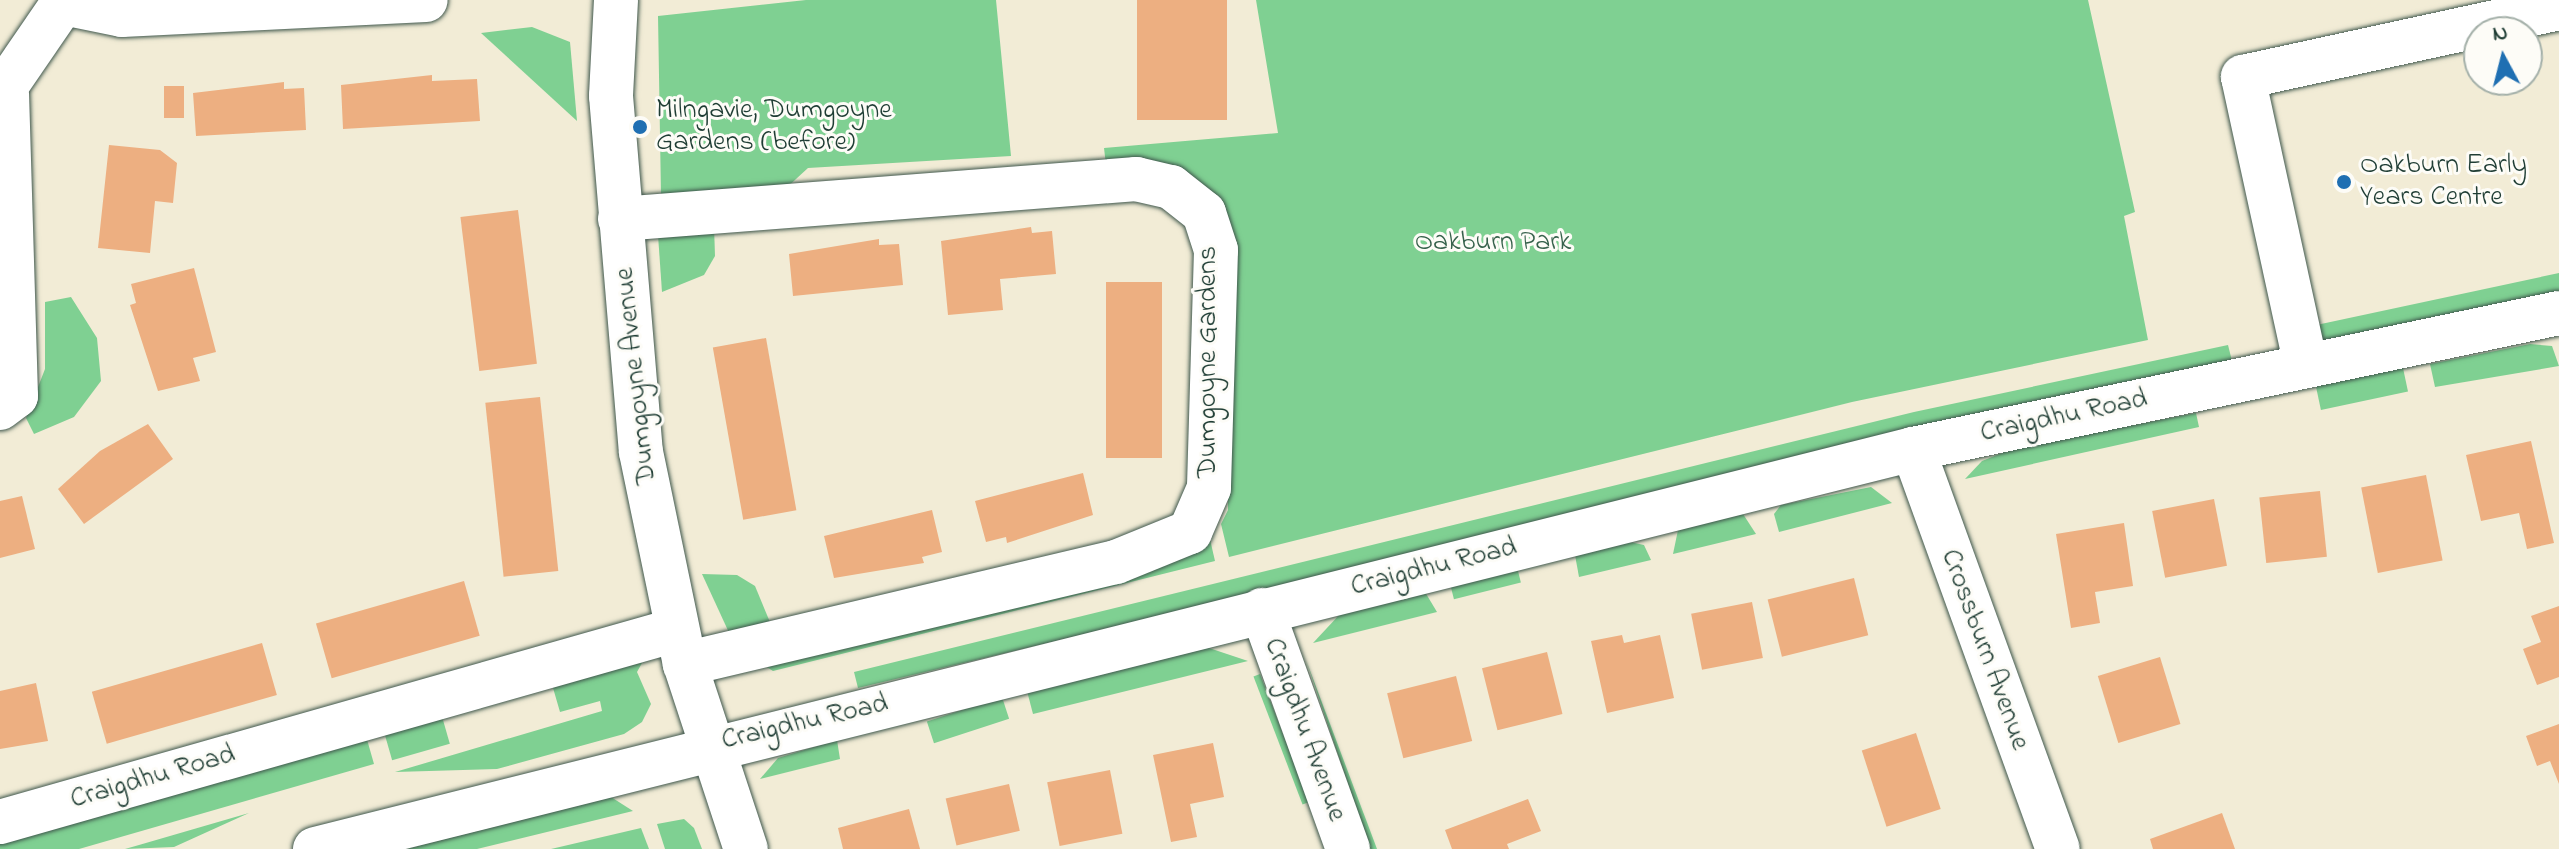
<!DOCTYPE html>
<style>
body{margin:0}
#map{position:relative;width:2559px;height:849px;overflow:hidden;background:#f2ecd6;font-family:"Indie Flower",sans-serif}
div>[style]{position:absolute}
.green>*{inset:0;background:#7fd092;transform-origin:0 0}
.building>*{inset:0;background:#edaf81;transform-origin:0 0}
.roads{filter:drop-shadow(0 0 2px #3f574c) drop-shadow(0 0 2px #3f574c)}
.minor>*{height:44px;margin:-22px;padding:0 22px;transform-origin:22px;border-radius:22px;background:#fff}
.major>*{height:44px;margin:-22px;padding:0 22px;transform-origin:22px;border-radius:22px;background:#fff}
.dots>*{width:22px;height:22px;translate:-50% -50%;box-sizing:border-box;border:4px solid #fdfcf7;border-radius:50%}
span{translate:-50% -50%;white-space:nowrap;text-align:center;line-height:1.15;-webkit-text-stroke:6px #fdfcf7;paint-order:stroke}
.poi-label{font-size:28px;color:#1f3d34}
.left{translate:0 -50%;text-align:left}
.park-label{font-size:28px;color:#37624c}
.street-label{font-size:28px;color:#1f3d34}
.north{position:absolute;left:2463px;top:16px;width:80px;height:80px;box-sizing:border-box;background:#fdfcf7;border:2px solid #a4b0a9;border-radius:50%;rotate:353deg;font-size:22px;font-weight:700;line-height:32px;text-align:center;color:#1f3d34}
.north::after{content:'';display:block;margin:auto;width:28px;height:36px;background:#1f6fb2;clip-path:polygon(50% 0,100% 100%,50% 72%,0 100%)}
</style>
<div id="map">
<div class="green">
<i style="clip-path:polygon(806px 0,996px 0,1011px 156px,808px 168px,784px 190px,661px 196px,658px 16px)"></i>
<i style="clip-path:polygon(1256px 0,2088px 0,2135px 212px,2124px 216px,2148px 340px,1852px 402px,1229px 557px,1221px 524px,1228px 510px,1228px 253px,1106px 165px,1104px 148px,1278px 133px)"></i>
<i style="clip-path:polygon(532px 27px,570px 42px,577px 121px,481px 33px)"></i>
<i style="clip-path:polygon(714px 226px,715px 256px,704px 275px,662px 292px,658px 235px)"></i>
<i style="clip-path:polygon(2559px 273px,2559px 293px,2327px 341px,2315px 340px,2307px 327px)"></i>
<i style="clip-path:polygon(71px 297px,97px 338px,101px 381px,74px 417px,34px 434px,26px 418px,45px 369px,45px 302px)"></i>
<i style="clip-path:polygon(2530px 344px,2552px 346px,2559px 366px,2435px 387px,2430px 364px)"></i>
<i style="clip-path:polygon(2228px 345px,2232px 361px,858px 688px,854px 672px,1914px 412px)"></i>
<i style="left:2403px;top:368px;width:24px;height:89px;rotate:78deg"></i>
<i style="clip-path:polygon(2196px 413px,2199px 427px,1965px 479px,1982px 461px,2012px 449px)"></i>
<i style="clip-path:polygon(1871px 487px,1892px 503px,1779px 532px,1774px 514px,1781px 505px)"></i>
<i style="clip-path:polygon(1743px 514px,1756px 534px,1673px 554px,1678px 530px)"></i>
<i style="clip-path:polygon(1209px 535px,1215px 561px,773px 671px,762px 664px)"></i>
<i style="clip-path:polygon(1630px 542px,1644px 545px,1651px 560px,1579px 577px,1575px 555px)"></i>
<i style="left:1517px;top:567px;width:16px;height:69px;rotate:76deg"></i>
<i style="clip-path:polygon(702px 574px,737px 575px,755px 586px,772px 627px,731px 637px)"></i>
<i style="clip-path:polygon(1425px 592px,1437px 612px,1313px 643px,1340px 614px)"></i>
<i style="clip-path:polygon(1206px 647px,1248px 661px,1033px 714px,1027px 691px)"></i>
<i style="clip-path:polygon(635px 660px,642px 663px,637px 672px,651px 704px,642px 722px,624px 734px,497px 769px,395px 772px,602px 711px,600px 701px,560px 712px,551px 681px)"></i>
<i style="clip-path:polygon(1306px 660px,1377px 849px,1370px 849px)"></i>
<i style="left:1260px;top:674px;width:137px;height:7px;rotate:69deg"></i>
<i style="left:1002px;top:697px;width:23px;height:79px;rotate:72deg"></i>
<i style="left:441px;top:713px;width:32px;height:60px;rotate:74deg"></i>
<i style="clip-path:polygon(366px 736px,374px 764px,79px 849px,0 849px,0 842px)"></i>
<i style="clip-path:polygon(837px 740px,840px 759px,760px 779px,778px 758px)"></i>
<i style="clip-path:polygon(611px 797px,633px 811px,477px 849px,406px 849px)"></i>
<i style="clip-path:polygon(249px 813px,174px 847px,125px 849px,139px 845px)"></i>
<i style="clip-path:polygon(684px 819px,694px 828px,702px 849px,665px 849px,657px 824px)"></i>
<i style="clip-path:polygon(641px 828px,649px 849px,551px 849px)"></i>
</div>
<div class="building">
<i style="left:1137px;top:0;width:90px;height:120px"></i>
<i style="clip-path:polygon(432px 75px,432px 81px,477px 79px,480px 121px,343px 129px,341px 85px)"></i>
<i style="clip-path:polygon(284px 82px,284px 89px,304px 88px,306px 130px,196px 136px,193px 93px)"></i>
<i style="left:164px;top:86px;width:20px;height:32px"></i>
<i style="clip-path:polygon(109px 145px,160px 150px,177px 163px,173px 203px,155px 201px,150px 253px,98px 248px)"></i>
<i style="left:518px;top:210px;width:155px;height:58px;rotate:83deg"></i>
<i style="clip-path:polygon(1031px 227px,1032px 233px,1052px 231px,1056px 274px,1000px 279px,1003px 310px,948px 315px,941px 241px)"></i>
<i style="clip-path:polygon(879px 239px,879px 245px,899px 244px,903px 285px,793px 296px,789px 254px)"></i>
<i style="clip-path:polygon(194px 268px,216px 352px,193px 358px,200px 381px,158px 391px,130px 305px,136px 303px,131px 284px)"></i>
<i style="left:1106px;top:282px;width:56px;height:176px"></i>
<i style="left:766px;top:338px;width:175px;height:54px;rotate:80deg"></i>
<i style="left:540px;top:397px;width:175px;height:55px;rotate:84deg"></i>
<i style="clip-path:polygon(148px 424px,173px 459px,84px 524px,58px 489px,100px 451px)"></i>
<i style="clip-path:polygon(2531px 441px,2554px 543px,2527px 549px,2519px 513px,2481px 521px,2466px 455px)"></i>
<i style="clip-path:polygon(1083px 473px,1093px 515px,1007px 543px,1006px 537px,986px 542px,975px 501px)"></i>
<i style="left:2426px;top:475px;width:87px;height:66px;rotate:79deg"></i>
<i style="left:2320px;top:491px;width:66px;height:61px;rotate:84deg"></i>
<i style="clip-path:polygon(22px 496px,35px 549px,0 558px,0 501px)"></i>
<i style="left:2214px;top:499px;width:68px;height:63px;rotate:79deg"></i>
<i style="clip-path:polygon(932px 510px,942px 552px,922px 557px,924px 563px,834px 578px,824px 536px)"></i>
<i style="clip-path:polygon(2124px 523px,2133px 586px,2095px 592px,2100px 623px,2071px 628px,2056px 534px)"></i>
<i style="left:1854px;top:578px;width:59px;height:89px;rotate:76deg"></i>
<i style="left:464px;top:581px;width:57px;height:154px;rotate:74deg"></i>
<i style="left:1752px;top:602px;width:57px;height:62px;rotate:79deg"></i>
<i style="clip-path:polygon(2559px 606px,2559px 677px,2537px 685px,2523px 649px,2541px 642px,2531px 616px)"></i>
<i style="clip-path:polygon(1622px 635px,1624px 643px,1660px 635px,1674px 698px,1607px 713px,1591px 641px)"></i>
<i style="left:262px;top:643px;width:54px;height:177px;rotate:74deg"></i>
<i style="left:1547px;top:652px;width:64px;height:67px;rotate:76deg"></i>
<i style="left:2160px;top:657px;width:70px;height:65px;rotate:73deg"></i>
<i style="left:1456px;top:676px;width:67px;height:71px;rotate:76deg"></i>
<i style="clip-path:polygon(36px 683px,48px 741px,0 749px,0 691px)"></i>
<i style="clip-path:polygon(2559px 724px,2559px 784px,2550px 761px,2537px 766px,2526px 736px)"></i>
<i style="left:1916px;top:733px;width:80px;height:57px;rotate:72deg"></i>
<i style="clip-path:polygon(1213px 743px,1224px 797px,1190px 804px,1197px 837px,1171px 842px,1153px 755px)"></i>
<i style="left:1110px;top:770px;width:65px;height:64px;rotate:79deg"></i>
<i style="left:1009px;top:784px;width:48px;height:65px;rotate:77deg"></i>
<i style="clip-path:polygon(1528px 799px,1541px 831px,1507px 844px,1509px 849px,1452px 849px,1445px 830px)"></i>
<i style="clip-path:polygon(909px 809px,920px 849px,843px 849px,838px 828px)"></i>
<i style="clip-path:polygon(2222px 813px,2235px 849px,2153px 849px,2150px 839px)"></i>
</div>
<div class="roads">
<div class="minor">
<i style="left:616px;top:0;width:96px;rotate:93deg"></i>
<i style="left:611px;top:96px;width:357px;rotate:85.2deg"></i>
<i style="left:641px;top:452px;width:217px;rotate:78.3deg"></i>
<i style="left:685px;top:664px;width:195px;rotate:71.8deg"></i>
<i style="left:63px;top:3px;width:60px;rotate:11.5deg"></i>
<i style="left:122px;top:15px;width:304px;rotate:-2.8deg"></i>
<i style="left:0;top:95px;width:112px;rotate:-55.6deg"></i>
<i style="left:620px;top:219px;width:518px;rotate:-4.43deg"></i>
<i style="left:1136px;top:179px;width:36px;rotate:13deg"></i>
<i style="left:1171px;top:187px;width:42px;rotate:38.2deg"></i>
<i style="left:1204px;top:213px;width:39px;rotate:72deg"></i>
<i style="left:1216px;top:250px;width:238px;rotate:91.7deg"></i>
<i style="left:1209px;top:488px;width:48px;rotate:113.4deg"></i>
<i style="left:1190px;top:532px;width:80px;rotate:157.9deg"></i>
<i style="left:1116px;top:562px;width:443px;rotate:166.7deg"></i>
<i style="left:2306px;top:366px;width:296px;rotate:-102.3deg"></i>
<i style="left:2243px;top:77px;width:323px;rotate:-12.3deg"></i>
<i style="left:0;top:408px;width:20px;rotate:-37deg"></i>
<i style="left:16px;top:396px;width:302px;rotate:-91.7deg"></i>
<i style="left:1913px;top:449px;width:425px;rotate:70.1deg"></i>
<i style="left:1262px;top:610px;width:254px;rotate:70.2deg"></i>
<i style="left:0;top:822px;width:703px;rotate:-15.86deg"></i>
</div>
<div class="major">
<i style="left:315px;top:849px;width:1647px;rotate:-14.05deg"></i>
<i style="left:1913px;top:449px;width:660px;rotate:-11.89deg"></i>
</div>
</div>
<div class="dots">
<i style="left:640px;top:127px;background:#1f6fb2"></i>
<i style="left:2344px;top:182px;background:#1f6fb2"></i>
</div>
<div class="poi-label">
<span class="left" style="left:656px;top:127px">Milngavie, Dumgoyne<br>Gardens (before)</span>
<span class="left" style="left:2360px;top:182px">Oakburn Early<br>Years Centre</span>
</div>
<div class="park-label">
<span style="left:1493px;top:243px">Oakburn Park</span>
</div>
<div class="street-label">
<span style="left:1209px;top:362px;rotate:-90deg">Dumgoyne Gardens</span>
<span style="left:637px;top:376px;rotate:-96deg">Dumgoyne Avenue</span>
<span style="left:2064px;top:417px;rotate:-12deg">Craigdhu Road</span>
<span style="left:1434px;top:568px;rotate:-14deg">Craigdhu Road</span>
<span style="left:1984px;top:650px;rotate:70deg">Crossburn Avenue</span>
<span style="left:805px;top:723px;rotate:-13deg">Craigdhu Road</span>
<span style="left:1304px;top:730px;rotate:70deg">Craigdhu Avenue</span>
<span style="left:153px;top:778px;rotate:-16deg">Craigdhu Road</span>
</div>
<div class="north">N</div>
</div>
